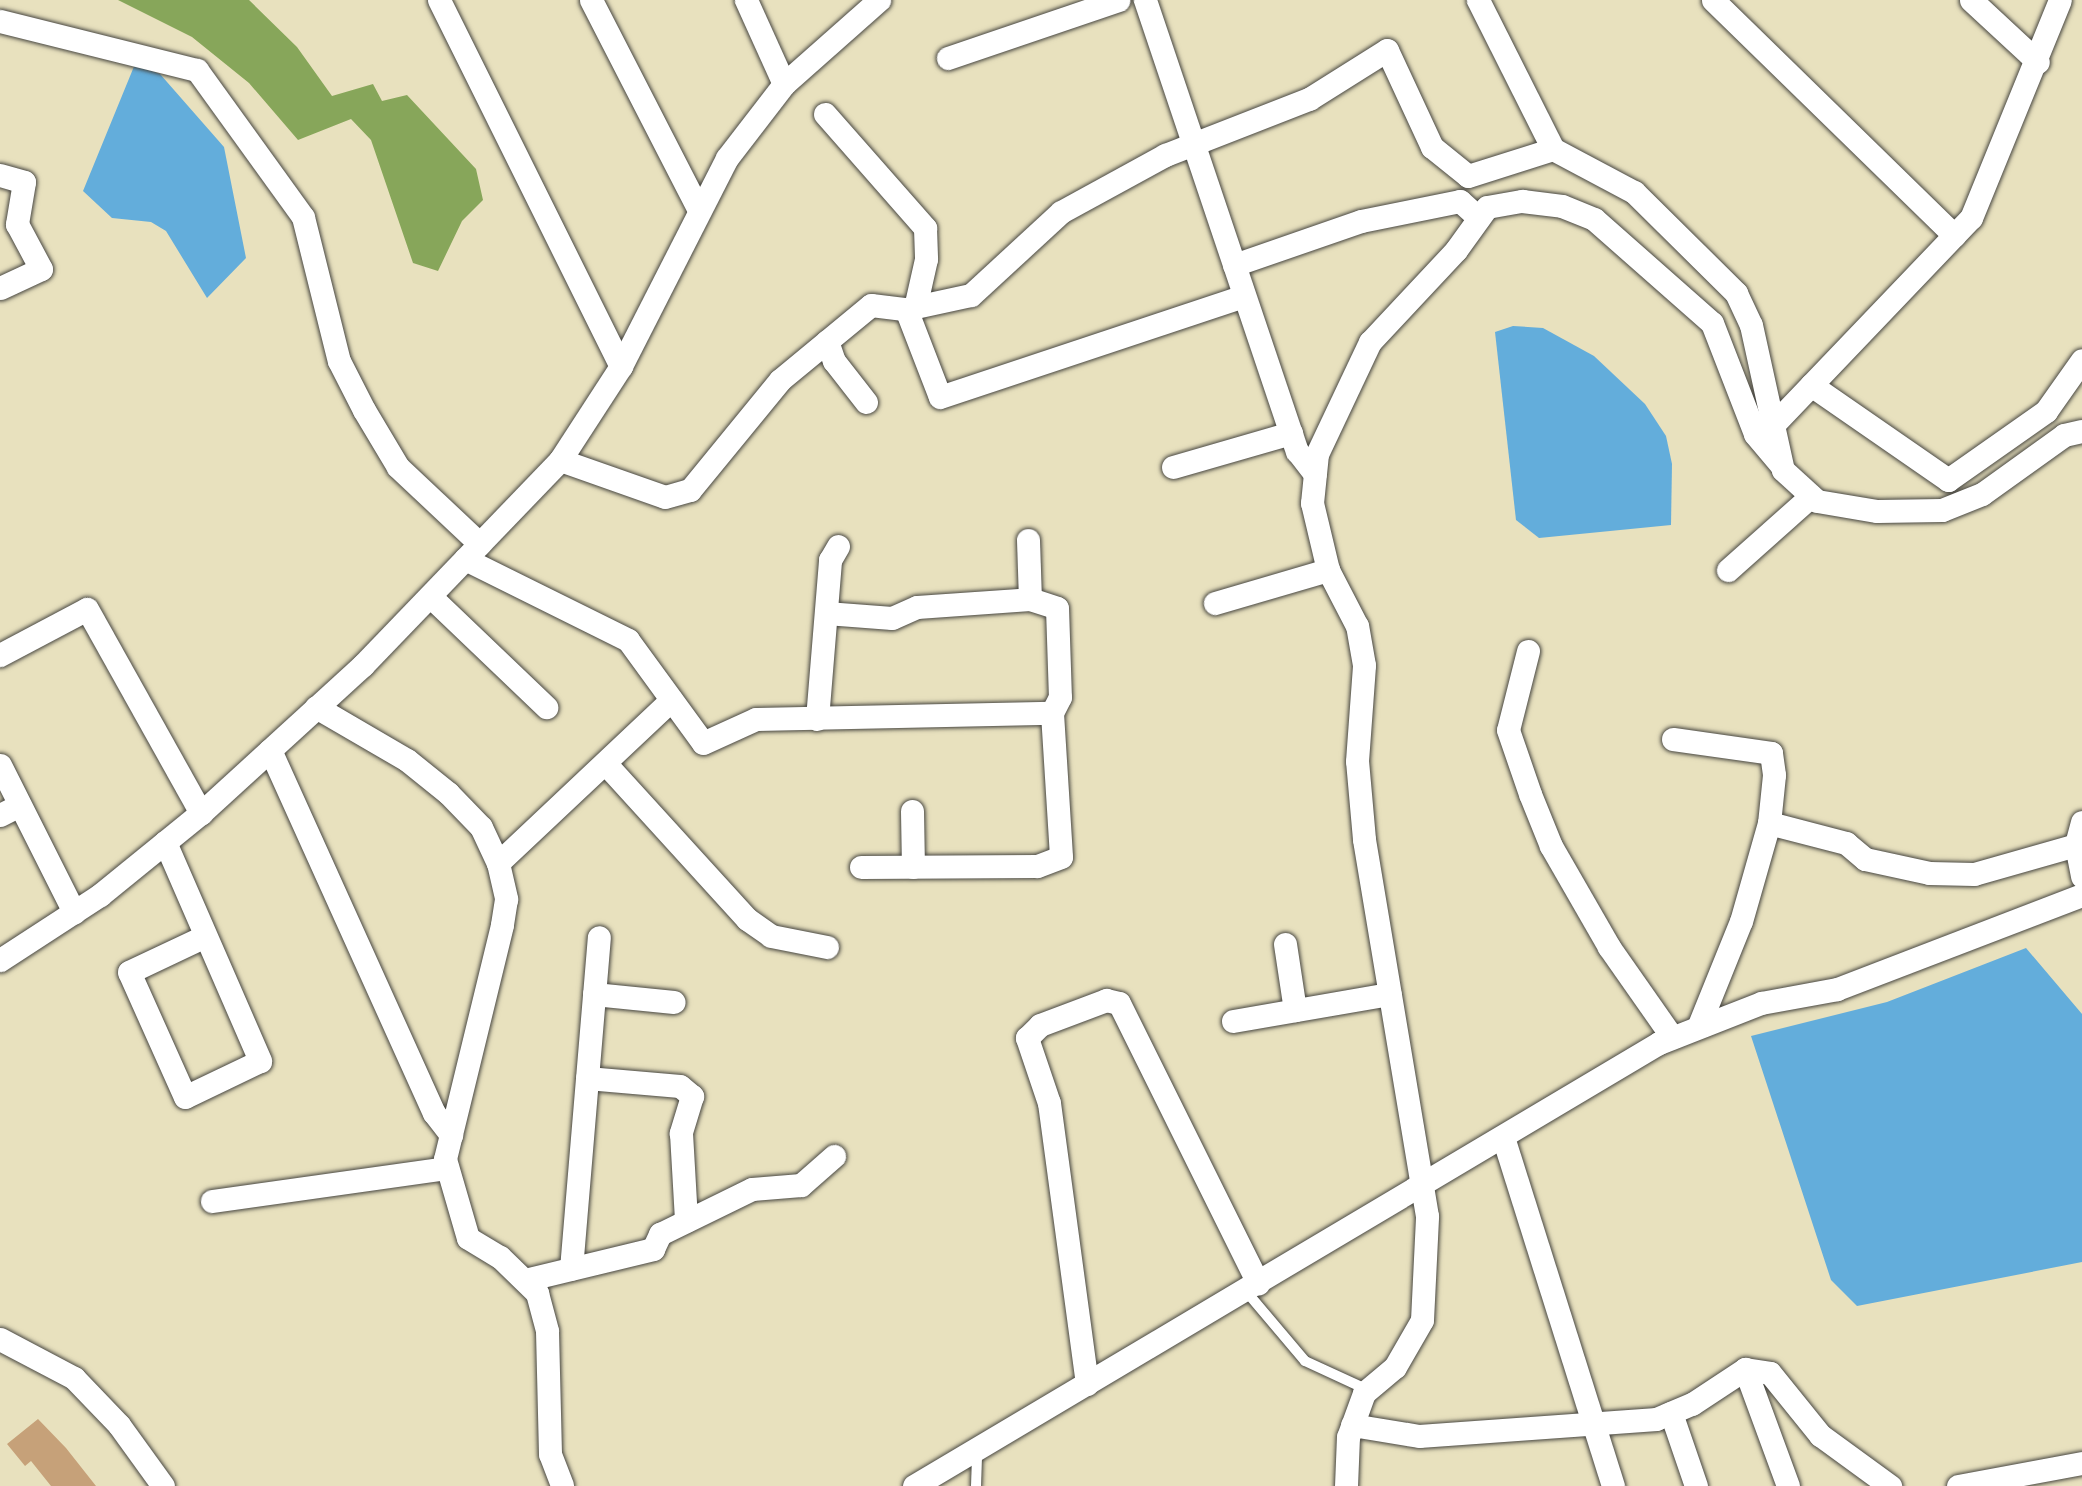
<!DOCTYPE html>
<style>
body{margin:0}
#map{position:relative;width:2082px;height:1486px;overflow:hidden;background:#e8e1be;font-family:"Playpen Sans",sans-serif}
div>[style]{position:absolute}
.forest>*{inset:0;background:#87a65a}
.water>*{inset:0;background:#63addb}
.building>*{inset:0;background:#c6a179}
.roads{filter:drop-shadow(0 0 2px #474641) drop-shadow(0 0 2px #474641)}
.lane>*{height:10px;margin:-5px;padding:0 5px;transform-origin:5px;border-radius:5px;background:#fff}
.street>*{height:23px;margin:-11.5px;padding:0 11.5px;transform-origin:11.5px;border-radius:11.5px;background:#fff}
span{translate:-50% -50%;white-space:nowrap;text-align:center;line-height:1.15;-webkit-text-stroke:5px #f6f6f2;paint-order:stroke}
</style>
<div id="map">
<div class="forest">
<i style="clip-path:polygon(118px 0,249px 0,297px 47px,332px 96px,373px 84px,382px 101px,407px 95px,476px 169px,483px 200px,462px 221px,438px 271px,413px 263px,371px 140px,351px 119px,298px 140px,249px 83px,192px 37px)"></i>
</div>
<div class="water">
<i style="clip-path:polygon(135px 64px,160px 74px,224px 147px,246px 258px,207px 298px,166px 231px,151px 222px,112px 218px,83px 191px)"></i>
<i style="clip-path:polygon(1513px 326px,1543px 328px,1594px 356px,1645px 404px,1666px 436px,1672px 464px,1671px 525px,1539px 538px,1516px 520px,1495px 332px)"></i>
<i style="clip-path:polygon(2026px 948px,2082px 1014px,2082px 1262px,1857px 1306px,1831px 1280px,1751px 1036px,1887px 1002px)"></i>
</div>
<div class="building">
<i style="clip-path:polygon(38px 1419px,66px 1448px,96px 1486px,51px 1486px,31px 1461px,25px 1466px,7px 1444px)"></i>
</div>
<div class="roads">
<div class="lane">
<i style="left:1245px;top:1290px;width:93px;rotate:49.8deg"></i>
<i style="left:1305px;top:1361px;width:69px;rotate:24.7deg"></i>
<i style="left:976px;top:1486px;width:36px;rotate:-88deg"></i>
</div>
<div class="street">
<i style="left:439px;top:0;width:409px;rotate:63.6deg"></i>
<i style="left:591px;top:0;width:236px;rotate:62.8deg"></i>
<i style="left:746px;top:0;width:92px;rotate:65.7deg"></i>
<i style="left:1145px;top:0;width:476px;rotate:71.4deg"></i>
<i style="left:1297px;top:451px;width:29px;rotate:52deg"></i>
<i style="left:1478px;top:0;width:167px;rotate:63.3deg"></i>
<i style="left:1553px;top:149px;width:92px;rotate:28deg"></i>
<i style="left:1634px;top:192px;width:144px;rotate:44.7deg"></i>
<i style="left:1736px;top:293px;width:35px;rotate:65deg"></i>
<i style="left:1751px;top:325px;width:148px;rotate:77.6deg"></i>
<i style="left:1783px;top:470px;width:46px;rotate:42.4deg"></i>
<i style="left:1817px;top:501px;width:61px;rotate:9.5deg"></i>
<i style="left:1877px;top:511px;width:65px;rotate:-0.9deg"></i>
<i style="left:1942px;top:510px;width:43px;rotate:-21.8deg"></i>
<i style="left:1982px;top:494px;width:101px;rotate:-35.7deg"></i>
<i style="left:2064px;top:435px;width:18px;rotate:-13deg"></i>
<i style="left:1713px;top:0;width:337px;rotate:44.3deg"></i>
<i style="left:1971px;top:0;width:91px;rotate:42.8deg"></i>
<i style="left:0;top:21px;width:203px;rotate:14deg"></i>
<i style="left:197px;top:70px;width:181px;rotate:54.2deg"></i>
<i style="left:303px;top:217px;width:148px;rotate:76deg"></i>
<i style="left:339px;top:361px;width:55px;rotate:63deg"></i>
<i style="left:364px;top:410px;width:66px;rotate:59.2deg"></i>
<i style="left:398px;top:467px;width:112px;rotate:43.2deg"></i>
<i style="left:948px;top:58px;width:180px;rotate:-18.8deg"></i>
<i style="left:825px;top:114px;width:152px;rotate:48.7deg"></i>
<i style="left:925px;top:228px;width:31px;rotate:88deg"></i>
<i style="left:926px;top:259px;width:50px;rotate:102.7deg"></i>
<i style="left:0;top:175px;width:25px;rotate:16deg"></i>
<i style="left:24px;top:182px;width:43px;rotate:99.5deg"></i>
<i style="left:17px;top:224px;width:51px;rotate:61.9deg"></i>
<i style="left:41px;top:269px;width:45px;rotate:155.1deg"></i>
<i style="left:1234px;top:265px;width:134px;rotate:-19.1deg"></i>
<i style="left:1361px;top:221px;width:101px;rotate:-11.4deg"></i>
<i style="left:1460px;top:201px;width:25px;rotate:42deg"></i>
<i style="left:906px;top:309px;width:94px;rotate:68.9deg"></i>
<i style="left:940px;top:397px;width:320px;rotate:-18.4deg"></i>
<i style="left:827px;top:341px;width:21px;rotate:71deg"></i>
<i style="left:834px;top:361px;width:52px;rotate:52deg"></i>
<i style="left:1811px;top:385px;width:167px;rotate:34.7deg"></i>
<i style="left:1948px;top:480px;width:120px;rotate:-35.1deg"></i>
<i style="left:2046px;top:411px;width:62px;rotate:-54.8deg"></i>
<i style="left:1770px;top:428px;width:291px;rotate:-46.3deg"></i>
<i style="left:1971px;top:218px;width:235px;rotate:-67.8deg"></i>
<i style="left:560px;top:460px;width:111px;rotate:19.4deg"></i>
<i style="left:665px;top:497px;width:26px;rotate:-16deg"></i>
<i style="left:690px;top:490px;width:142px;rotate:-50.7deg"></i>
<i style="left:780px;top:380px;width:118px;rotate:-39.5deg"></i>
<i style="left:871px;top:305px;width:35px;rotate:7deg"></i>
<i style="left:906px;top:309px;width:66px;rotate:-12.2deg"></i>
<i style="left:971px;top:295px;width:122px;rotate:-42.7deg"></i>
<i style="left:1061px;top:212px;width:119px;rotate:-28.7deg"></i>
<i style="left:1165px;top:155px;width:155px;rotate:-21.3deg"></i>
<i style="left:1309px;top:99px;width:92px;rotate:-32.1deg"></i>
<i style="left:1387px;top:50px;width:107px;rotate:65.1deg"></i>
<i style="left:1432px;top:147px;width:46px;rotate:38.9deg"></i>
<i style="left:1468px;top:176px;width:89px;rotate:-17.6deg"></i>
<i style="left:1173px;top:467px;width:123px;rotate:-16.1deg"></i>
<i style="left:1028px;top:540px;width:59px;rotate:88.1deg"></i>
<i style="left:465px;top:559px;width:182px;rotate:26.4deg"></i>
<i style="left:628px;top:640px;width:127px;rotate:53.9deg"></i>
<i style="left:703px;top:743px;width:58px;rotate:-24.4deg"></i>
<i style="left:756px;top:719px;width:296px;rotate:-1.2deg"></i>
<i style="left:1052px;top:713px;width:144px;rotate:86.4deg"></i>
<i style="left:1061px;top:857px;width:26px;rotate:159deg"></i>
<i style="left:1037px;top:866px;width:176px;rotate:179.7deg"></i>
<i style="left:1728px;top:570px;width:111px;rotate:-41.7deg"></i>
<i style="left:430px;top:596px;width:161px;rotate:43.7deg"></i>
<i style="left:1215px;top:603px;width:118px;rotate:-16.3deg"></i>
<i style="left:826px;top:613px;width:66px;rotate:4.3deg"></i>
<i style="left:892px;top:618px;width:27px;rotate:-24deg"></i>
<i style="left:917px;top:607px;width:113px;rotate:-4deg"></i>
<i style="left:1030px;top:599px;width:28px;rotate:18deg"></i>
<i style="left:1057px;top:608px;width:89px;rotate:88.1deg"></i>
<i style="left:1060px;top:697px;width:18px;rotate:117deg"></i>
<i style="left:1528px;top:651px;width:81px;rotate:104.2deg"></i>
<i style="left:1508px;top:730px;width:68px;rotate:71deg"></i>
<i style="left:1530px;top:794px;width:56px;rotate:68deg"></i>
<i style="left:1551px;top:846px;width:116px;rotate:60.1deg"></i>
<i style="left:1609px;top:947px;width:110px;rotate:55deg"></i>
<i style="left:0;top:655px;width:98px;rotate:-27.9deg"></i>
<i style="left:87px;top:609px;width:234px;rotate:60.8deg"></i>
<i style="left:316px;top:707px;width:105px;rotate:30.2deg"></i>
<i style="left:407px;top:760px;width:53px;rotate:38.8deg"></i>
<i style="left:448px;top:793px;width:47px;rotate:45.9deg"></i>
<i style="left:481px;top:827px;width:40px;rotate:65deg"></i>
<i style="left:498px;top:863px;width:37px;rotate:77deg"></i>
<i style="left:506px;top:899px;width:26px;rotate:99deg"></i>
<i style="left:502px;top:925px;width:241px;rotate:103.7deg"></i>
<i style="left:445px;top:1159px;width:82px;rotate:73.8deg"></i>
<i style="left:468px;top:1238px;width:37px;rotate:31deg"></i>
<i style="left:500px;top:1257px;width:52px;rotate:44.2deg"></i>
<i style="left:537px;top:1293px;width:39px;rotate:75deg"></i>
<i style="left:547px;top:1331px;width:123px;rotate:88.6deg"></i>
<i style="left:550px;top:1454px;width:34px;rotate:69deg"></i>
<i style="left:817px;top:719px;width:160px;rotate:-85.3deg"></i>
<i style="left:830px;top:560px;width:16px;rotate:-60deg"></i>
<i style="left:1673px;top:739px;width:99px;rotate:8.1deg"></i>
<i style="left:1771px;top:753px;width:22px;rotate:82deg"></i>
<i style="left:1774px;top:775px;width:48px;rotate:95.9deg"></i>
<i style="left:1769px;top:823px;width:102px;rotate:105.9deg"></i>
<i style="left:1741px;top:921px;width:112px;rotate:112deg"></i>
<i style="left:270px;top:750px;width:398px;rotate:65.7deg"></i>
<i style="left:434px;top:1113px;width:28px;rotate:52deg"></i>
<i style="left:605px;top:763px;width:211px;rotate:47.7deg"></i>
<i style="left:747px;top:919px;width:29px;rotate:35deg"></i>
<i style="left:771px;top:936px;width:57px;rotate:11.1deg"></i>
<i style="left:0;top:765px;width:165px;rotate:63.3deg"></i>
<i style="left:912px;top:811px;width:56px;rotate:89deg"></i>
<i style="left:0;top:815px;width:22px;rotate:-27deg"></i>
<i style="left:2082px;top:822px;width:24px;rotate:105deg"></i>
<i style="left:2076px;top:845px;width:32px;rotate:79deg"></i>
<i style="left:1769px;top:823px;width:80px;rotate:14.6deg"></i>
<i style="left:1846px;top:843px;width:25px;rotate:40deg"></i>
<i style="left:1865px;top:859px;width:66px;rotate:12.3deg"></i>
<i style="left:1929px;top:873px;width:45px;rotate:1.3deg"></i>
<i style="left:1974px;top:874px;width:106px;rotate:-15.9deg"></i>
<i style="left:165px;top:842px;width:239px;rotate:66.5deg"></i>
<i style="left:260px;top:1061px;width:83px;rotate:154.4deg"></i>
<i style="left:185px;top:1097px;width:137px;rotate:-114.1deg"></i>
<i style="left:129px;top:972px;width:84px;rotate:-25.3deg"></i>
<i style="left:498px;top:863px;width:238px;rotate:-43.3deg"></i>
<i style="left:1285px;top:944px;width:67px;rotate:81.4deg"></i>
<i style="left:0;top:960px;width:119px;rotate:-33deg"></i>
<i style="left:100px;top:895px;width:130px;rotate:-39.1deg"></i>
<i style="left:201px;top:813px;width:219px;rotate:-42.4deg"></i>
<i style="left:363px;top:665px;width:284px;rotate:-46.1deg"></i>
<i style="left:560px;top:460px;width:112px;rotate:-57deg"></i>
<i style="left:621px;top:366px;width:233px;rotate:-63deg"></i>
<i style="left:727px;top:158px;width:93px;rotate:-52.4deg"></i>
<i style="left:784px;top:84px;width:127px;rotate:-41.5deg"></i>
<i style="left:594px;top:994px;width:80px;rotate:5.7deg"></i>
<i style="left:1233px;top:1021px;width:159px;rotate:-9.8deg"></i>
<i style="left:587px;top:1078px;width:93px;rotate:4.9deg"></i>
<i style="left:680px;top:1086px;width:16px;rotate:40deg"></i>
<i style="left:692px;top:1096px;width:39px;rotate:107deg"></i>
<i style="left:681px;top:1133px;width:88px;rotate:86.7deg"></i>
<i style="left:1503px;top:1137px;width:366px;rotate:72.5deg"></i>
<i style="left:212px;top:1201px;width:237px;rotate:-8deg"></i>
<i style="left:571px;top:1269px;width:333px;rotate:-85.2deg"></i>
<i style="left:525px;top:1280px;width:132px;rotate:-13.6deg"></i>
<i style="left:653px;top:1249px;width:17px;rotate:-65deg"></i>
<i style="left:660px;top:1234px;width:102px;rotate:-26.1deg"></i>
<i style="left:752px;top:1189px;width:49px;rotate:-4.7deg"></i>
<i style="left:801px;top:1185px;width:44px;rotate:-41.3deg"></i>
<i style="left:0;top:1339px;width:84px;rotate:27.8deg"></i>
<i style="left:74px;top:1378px;width:65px;rotate:46.2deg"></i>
<i style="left:119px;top:1425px;width:75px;rotate:54.2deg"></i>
<i style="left:1745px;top:1369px;width:125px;rotate:69.8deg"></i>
<i style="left:1087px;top:1384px;width:284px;rotate:-97.7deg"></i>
<i style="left:1049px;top:1103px;width:69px;rotate:-108.7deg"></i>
<i style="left:1027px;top:1038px;width:18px;rotate:-45deg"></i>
<i style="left:1040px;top:1025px;width:71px;rotate:-20.7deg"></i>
<i style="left:1106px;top:1000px;width:13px;rotate:13deg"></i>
<i style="left:1119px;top:1003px;width:313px;rotate:63.6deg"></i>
<i style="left:1671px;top:1413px;width:77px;rotate:71.1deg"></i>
<i style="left:1352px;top:1425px;width:68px;rotate:9.3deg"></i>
<i style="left:1419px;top:1436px;width:238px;rotate:-4.1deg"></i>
<i style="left:1656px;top:1419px;width:39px;rotate:-23deg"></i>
<i style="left:1692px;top:1404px;width:64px;rotate:-33.4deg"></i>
<i style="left:1745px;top:1369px;width:25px;rotate:9deg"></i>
<i style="left:1770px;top:1373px;width:80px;rotate:51.1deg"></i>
<i style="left:1820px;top:1435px;width:87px;rotate:36.1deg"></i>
<i style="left:914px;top:1486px;width:867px;rotate:-30.74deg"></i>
<i style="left:1659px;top:1043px;width:110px;rotate:-21.4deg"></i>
<i style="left:1761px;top:1003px;width:77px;rotate:-10.4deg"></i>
<i style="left:1837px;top:989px;width:262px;rotate:-21deg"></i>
<i style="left:1346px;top:1486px;width:49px;rotate:-87.7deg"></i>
<i style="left:1348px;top:1437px;width:47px;rotate:-70deg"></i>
<i style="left:1364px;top:1393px;width:40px;rotate:-40deg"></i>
<i style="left:1395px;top:1367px;width:54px;rotate:-60.1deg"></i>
<i style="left:1422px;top:1320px;width:104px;rotate:-87.2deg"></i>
<i style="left:1427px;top:1216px;width:382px;rotate:-99.5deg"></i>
<i style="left:1364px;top:839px;width:78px;rotate:-95.1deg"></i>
<i style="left:1357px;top:761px;width:96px;rotate:-85.8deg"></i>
<i style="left:1364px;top:665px;width:40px;rotate:-100deg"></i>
<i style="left:1357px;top:626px;width:63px;rotate:-117.4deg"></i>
<i style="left:1328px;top:570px;width:69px;rotate:-103.4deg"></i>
<i style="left:1312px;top:503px;width:49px;rotate:-84.2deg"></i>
<i style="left:1317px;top:454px;width:124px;rotate:-64.7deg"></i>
<i style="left:1370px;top:342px;width:126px;rotate:-46.9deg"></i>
<i style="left:1456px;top:250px;width:53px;rotate:-54.2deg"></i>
<i style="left:1487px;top:207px;width:36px;rotate:-10deg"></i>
<i style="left:1522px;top:201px;width:40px;rotate:7.1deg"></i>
<i style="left:1562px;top:206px;width:35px;rotate:22deg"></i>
<i style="left:1594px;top:219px;width:157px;rotate:41.4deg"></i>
<i style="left:1712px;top:323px;width:119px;rotate:68.8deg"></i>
<i style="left:1755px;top:434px;width:40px;rotate:50deg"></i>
<i style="left:1958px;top:1486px;width:126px;rotate:-10.5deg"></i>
</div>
</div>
</div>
